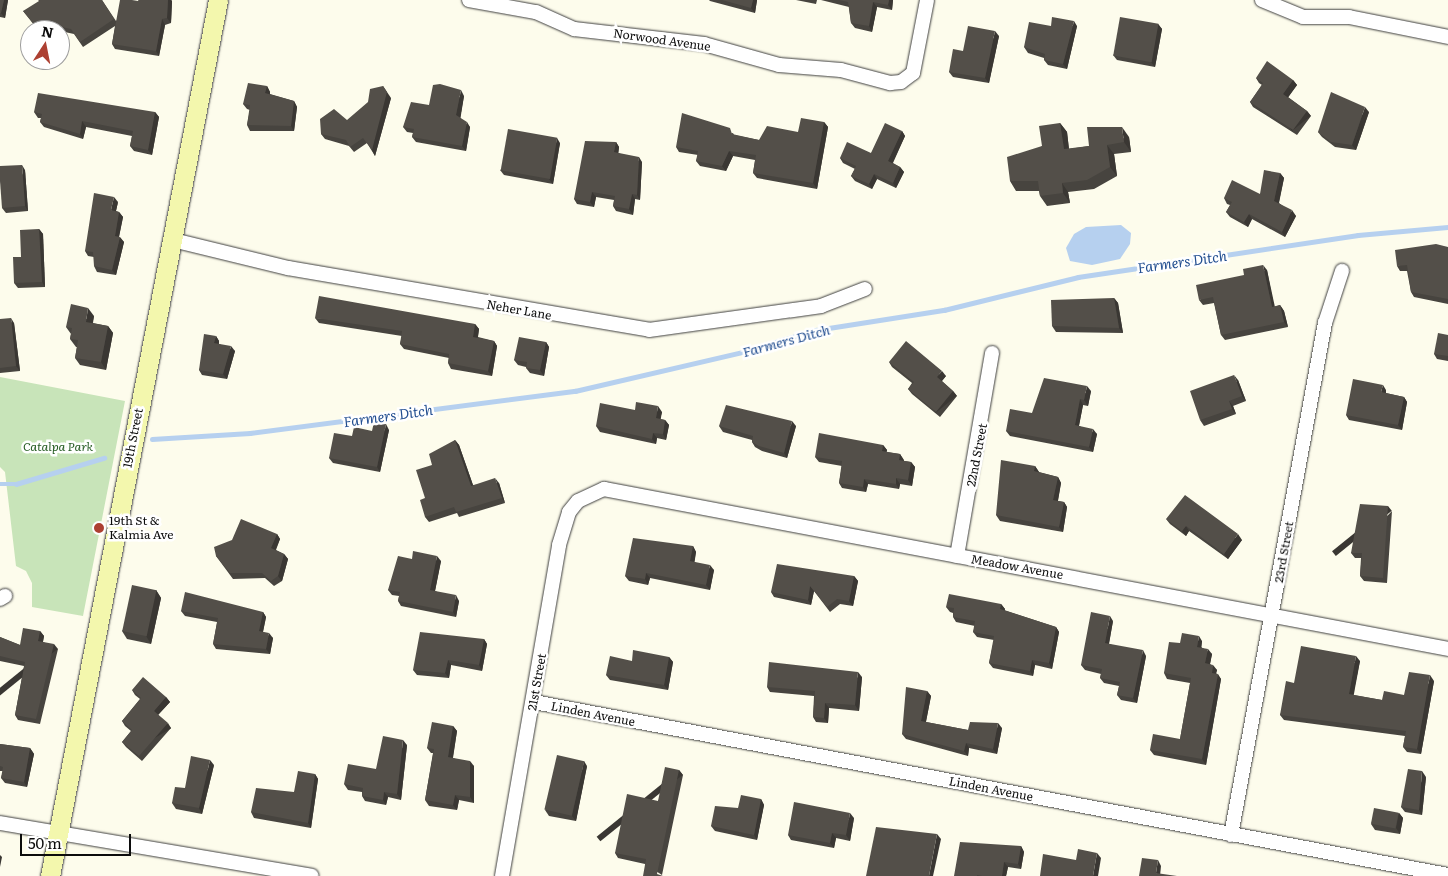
<!DOCTYPE html>
<style>
body{margin:0}
#map{position:relative;width:1448px;height:876px;overflow:hidden;background:#fdfcec;font-family:Literata,serif}
div>[style]{position:absolute}
.green>*{inset:0;background:#c8e4b9}
.water>*{inset:0;background:#b6d0ef}
.stream>*{height:4.5px;margin:-2.25px;padding:0 2.25px;transform-origin:2.25px;border-radius:2.25px;background:#b6d0ef}
.roads{filter:drop-shadow(0 0 1px #3f3f3f) drop-shadow(0 0 1px #3f3f3f)}
.street>*{height:14px;margin:-7px;padding:0 7px;transform-origin:7px;border-radius:7px;background:#fff}
.secondary>*{height:19px;margin:-9.5px;padding:0 9.5px;transform-origin:9.5px;border-radius:9.5px;background:#f3f7ad}
.wall>*{inset:0;background:#47443f}
.shaded-wall>*{inset:0;background:#3a3733;transform-origin:0 0}
.building>*{inset:0;background:#534f49;transform-origin:0 0}
.dots>*{width:14px;height:14px;translate:-50% -50%;box-sizing:border-box;border:2px solid #fff;border-radius:50%}
span{translate:-50% -50%;white-space:nowrap;text-align:center;line-height:1.15;-webkit-text-stroke:5px #fff;paint-order:stroke}
.street-label{font-size:12px;color:#0c0c0c}
.park-label{font-size:12px;color:#265c23;font-style:italic}
.poi-label{font-size:12px;color:#0c0c0c}
.left{translate:0 -50%;text-align:left}
.water-label{font-size:14px;color:#224e90;font-style:italic}
.north{position:absolute;left:20px;top:20px;width:50px;height:50px;box-sizing:border-box;background:#fff;border:1px solid #9e9e9e;border-radius:50%;rotate:11deg;font-size:14px;font-weight:700;line-height:20px;text-align:center;color:#0c0c0c}
.north::after{content:'';display:block;margin:auto;width:18px;height:22px;background:#ad4032;clip-path:polygon(50% 0,100% 100%,50% 72%,0 100%)}
.scale{position:absolute;left:20px;top:834px;width:111px;height:22px;box-sizing:border-box;border:2px solid #0c0c0c;border-top:0;padding-left:6px;font-size:15px;line-height:18px;white-space:nowrap;color:#0c0c0c;-webkit-text-stroke:4px #fff;paint-order:stroke}
</style>
<div id="map">
<div class="green">
<i style="clip-path:polygon(0 377px,125px 401px,83px 616px,32px 607px,32px 583px,26px 571px,16px 566px,5px 472px,0 467px)"></i>
</div>
<div class="water">
<i style="clip-path:polygon(1121px 225px,1131px 233px,1130px 244px,1120px 259px,1092px 265px,1070px 261px,1066px 248px,1074px 234px,1086px 227px)"></i>
</div>
<div class="stream">
<i style="left:152px;top:439px;width:98px;rotate:-3.5deg"></i>
<i style="left:250px;top:433px;width:328px;rotate:-7.4deg"></i>
<i style="left:575px;top:391px;width:171px;rotate:-13.1deg"></i>
<i style="left:742px;top:352px;width:77px;rotate:-16.6deg"></i>
<i style="left:816px;top:330px;width:130px;rotate:-8.9deg"></i>
<i style="left:944px;top:310px;width:138px;rotate:-13.8deg"></i>
<i style="left:1078px;top:277px;width:283px;rotate:-8.5deg"></i>
<i style="left:1358px;top:235px;width:90px;rotate:-5.1deg"></i>
<i style="left:0;top:484px;width:16px"></i>
<i style="left:16px;top:484px;width:92px;rotate:-16.5deg"></i>
</div>
<div class="roads">
<div class="street">
<i style="left:469px;top:0;width:68px;rotate:10.2deg"></i>
<i style="left:536px;top:12px;width:42px;rotate:24.1deg"></i>
<i style="left:574px;top:29px;width:131px;rotate:6.6deg"></i>
<i style="left:704px;top:44px;width:78px;rotate:15.6deg"></i>
<i style="left:779px;top:65px;width:62px;rotate:4.6deg"></i>
<i style="left:841px;top:70px;width:51px;rotate:14.9deg"></i>
<i style="left:890px;top:83px;width:11px;rotate:-5deg"></i>
<i style="left:901px;top:82px;width:15px;rotate:-37deg"></i>
<i style="left:913px;top:73px;width:74px;rotate:-79.1deg"></i>
<i style="left:1262px;top:0;width:44px;rotate:22.5deg"></i>
<i style="left:1303px;top:17px;width:46px"></i>
<i style="left:1349px;top:17px;width:101px;rotate:11.4deg"></i>
<i style="left:173px;top:240px;width:118px;rotate:13.7deg"></i>
<i style="left:288px;top:268px;width:366px;rotate:9.7deg"></i>
<i style="left:649px;top:330px;width:174px;rotate:-7.9deg"></i>
<i style="left:821px;top:306px;width:47px;rotate:-21.1deg"></i>
<i style="left:957px;top:556px;width:206px;rotate:-80.2deg"></i>
<i style="left:0;top:599px;width:6px;rotate:-31deg"></i>
<i style="left:534px;top:702px;width:930px;rotate:10.72deg"></i>
<i style="left:0;top:823px;width:316px;rotate:9.6deg"></i>
<i style="left:1231px;top:835px;width:521px;rotate:-79.6deg"></i>
<i style="left:1325px;top:323px;width:55px;rotate:-71.9deg"></i>
<i style="left:502px;top:876px;width:336px;rotate:-80.2deg"></i>
<i style="left:559px;top:545px;width:34px;rotate:-73deg"></i>
<i style="left:569px;top:512px;width:14px;rotate:-51deg"></i>
<i style="left:578px;top:501px;width:29px;rotate:-25deg"></i>
<i style="left:604px;top:489px;width:859px;rotate:10.73deg"></i>
</div>
<div class="secondary">
<i style="left:50px;top:876px;width:892px;rotate:-79.14deg"></i>
</div>
</div>
<div class="wall">
<i style="clip-path:polygon(0 0,8px 0,5px 18px,0 17px)"></i>
<i style="clip-path:polygon(102px 0,116px 21px,139px 0,171px 0,172px 1px,171px 23px,165px 25px,159px 56px,115px 49px,112px 44px,115px 26px,83px 47px,74px 34px,60px 31px,60px 30px,38px 30px,23px 11px)"></i>
<i style="clip-path:polygon(709px 0,757px 0,755px 13px,710px 1px)"></i>
<i style="clip-path:polygon(796px 0,817px 0,816px 4px)"></i>
<i style="clip-path:polygon(821px 0,893px 0,892px 10px,877px 7px,872px 32px,855px 28px,851px 23px,849px 7px)"></i>
<i style="clip-path:polygon(1158px 24px,1162px 29px,1155px 67px,1117px 60px,1113px 55px)"></i>
<i style="clip-path:polygon(1051px 26px,1077px 26px,1067px 69px,1048px 65px,1044px 60px,1044px 58px,1028px 53px,1024px 47px)"></i>
<i style="clip-path:polygon(999px 36px,989px 83px,953px 77px,949px 72px,963px 51px)"></i>
<i style="clip-path:polygon(1256px 78px,1293px 80px,1297px 85px,1288px 97px,1307px 111px,1311px 116px,1297px 135px,1253px 107px,1250px 102px,1262px 85px,1259px 83px)"></i>
<i style="clip-path:polygon(267px 86px,270px 92px,270px 94px,294px 101px,297px 107px,294px 131px,250px 131px,247px 125px,250px 110px,247px 109px,243px 104px)"></i>
<i style="clip-path:polygon(464px 96px,460px 118px,470px 127px,466px 151px,416px 142px,412px 137px,413px 133px,407px 132px,403px 127px,429px 105px)"></i>
<i style="clip-path:polygon(391px 98px,375px 156px,367px 143px,354px 152px,349px 146px,325px 139px,321px 134px)"></i>
<i style="clip-path:polygon(34px 112px,155px 112px,159px 117px,152px 155px,134px 151px,130px 146px,132px 136px,86px 127px,83px 139px,44px 127px,40px 122px,41px 118px,38px 118px)"></i>
<i style="clip-path:polygon(1369px 112px,1356px 150px,1335px 147px,1322px 137px,1318px 132px)"></i>
<i style="clip-path:polygon(824px 122px,828px 127px,817px 189px,757px 178px,753px 173px,755px 160px,733px 156px,726px 171px,700px 166px,696px 161px,698px 155px,679px 152px,676px 147px,733px 133px,734px 135px,759px 140px,798px 132px)"></i>
<i style="clip-path:polygon(1060px 123px,1067px 132px,1069px 149px,1089px 146px,1129px 137px,1131px 152px,1114px 154px,1117px 176px,1094px 189px,1068px 192px,1070px 203px,1047px 206px,1040px 196px,1039px 191px,1016px 191px,1010px 181px,1042px 146px)"></i>
<i style="clip-path:polygon(902px 131px,905px 136px,893px 163px,900px 167px,904px 172px,896px 188px,877px 179px,872px 189px,855px 181px,851px 176px,855px 169px,843px 163px,840px 158px,871px 153px)"></i>
<i style="clip-path:polygon(616px 142px,619px 147px,618px 153px,642px 162px,640px 200px,635px 199px,633px 215px,616px 211px,613px 206px,614px 200px,596px 197px,594px 207px,577px 204px,574px 199px)"></i>
<i style="clip-path:polygon(560px 143px,553px 184px,504px 175px,500px 170px)"></i>
<i style="clip-path:polygon(25px 170px,28px 211px,6px 213px,2px 208px)"></i>
<i style="clip-path:polygon(1280px 173px,1284px 178px,1279px 203px,1296px 216px,1285px 237px,1252px 219px,1248px 227px,1230px 217px,1226px 212px,1230px 205px,1227px 204px,1224px 198px,1260px 194px)"></i>
<i style="clip-path:polygon(118px 202px,116px 211px,119px 212px,123px 217px,119px 237px,124px 242px,116px 275px,97px 272px,94px 266px,94px 257px,88px 256px,85px 251px)"></i>
<i style="clip-path:polygon(39px 229px,43px 234px,45px 287px,18px 288px,14px 283px,21px 257px)"></i>
<i style="clip-path:polygon(1448px 247px,1448px 304px,1414px 297px,1411px 292px,1407px 271px,1400px 271px,1397px 266px)"></i>
<i style="clip-path:polygon(1267px 270px,1274px 307px,1280px 305px,1284px 311px,1288px 327px,1225px 340px,1221px 335px,1214px 303px,1203px 305px,1199px 300px)"></i>
<i style="clip-path:polygon(1114px 298px,1118px 303px,1123px 333px,1056px 332px,1052px 326px)"></i>
<i style="clip-path:polygon(94px 316px,93px 323px,108px 326px,113px 333px,106px 370px,80px 365px,75px 358px,77px 347px,76px 347px,70px 339px,71px 334px,66px 327px)"></i>
<i style="clip-path:polygon(315px 318px,475px 324px,479px 329px,478px 337px,494px 341px,497px 346px,492px 376px,451px 369px,448px 363px,449px 358px,404px 349px,400px 344px,402px 336px,319px 323px)"></i>
<i style="clip-path:polygon(0 319px,14px 323px,20px 371px,0 373px)"></i>
<i style="clip-path:polygon(1448px 335px,1448px 361px,1437px 359px,1434px 354px)"></i>
<i style="clip-path:polygon(216px 336px,219px 341px,219px 344px,235px 351px,227px 379px,202px 375px,199px 370px)"></i>
<i style="clip-path:polygon(546px 342px,549px 347px,544px 376px,530px 373px,526px 368px,526px 367px,518px 365px,514px 360px)"></i>
<i style="clip-path:polygon(889px 362px,946px 376px,942px 381px,953px 391px,957px 396px,940px 417px,912px 394px,908px 389px,912px 383px,892px 367px)"></i>
<i style="clip-path:polygon(1238px 380px,1246px 401px,1233px 406px,1236px 414px,1204px 426px,1200px 420px)"></i>
<i style="clip-path:polygon(1386px 390px,1386px 393px,1404px 397px,1407px 402px,1402px 430px,1349px 420px,1346px 415px)"></i>
<i style="clip-path:polygon(1091px 391px,1088px 406px,1083px 405px,1079px 426px,1097px 434px,1093px 452px,1010px 436px,1006px 431px,1032px 413px)"></i>
<i style="clip-path:polygon(635px 410px,662px 412px,660px 419px,665px 420px,669px 425px,666px 440px,657px 438px,656px 444px,600px 432px,596px 426px)"></i>
<i style="clip-path:polygon(719px 426px,796px 426px,787px 458px,762px 451px,755px 447px,752px 442px,752px 440px,723px 432px)"></i>
<i style="clip-path:polygon(389px 430px,380px 472px,333px 463px,329px 458px,352px 436px,372px 431px)"></i>
<i style="clip-path:polygon(455px 440px,459px 445px,473px 485px,499px 483px,505px 503px,459px 517px,457px 513px,429px 522px,425px 517px,425px 498px,432px 465px)"></i>
<i style="clip-path:polygon(883px 445px,887px 450px,886px 452px,900px 454px,904px 461px,911px 462px,915px 467px,912px 486px,900px 484px,899px 489px,868px 484px,866px 492px,842px 488px,839px 483px,842px 466px,819px 462px,815px 457px)"></i>
<i style="clip-path:polygon(1035px 466px,1039px 472px,1058px 477px,1061px 483px,1058px 501px,1064px 502px,1067px 507px,1063px 532px,1000px 521px,996px 515px)"></i>
<i style="clip-path:polygon(1392px 511px,1387px 583px,1364px 581px,1360px 576px,1361px 558px,1355px 558px,1351px 553px)"></i>
<i style="clip-path:polygon(1166px 519px,1242px 540px,1228px 559px,1189px 531px,1186px 536px,1170px 524px)"></i>
<i style="clip-path:polygon(277px 534px,280px 539px,276px 550px,284px 554px,288px 559px,282px 581px,274px 586px,265px 578px,233px 579px,216px 556px)"></i>
<i style="clip-path:polygon(693px 546px,696px 552px,694px 562px,714px 570px,710px 590px,650px 578px,648px 585px,629px 581px,625px 576px)"></i>
<i style="clip-path:polygon(412px 559px,441px 561px,435px 591px,459px 601px,456px 617px,401px 606px,398px 601px,399px 596px,392px 595px,388px 590px)"></i>
<i style="clip-path:polygon(854px 576px,858px 581px,853px 606px,840px 604px,830px 612px,814px 591px,811px 605px,774px 597px,771px 592px)"></i>
<i style="clip-path:polygon(156px 590px,161px 598px,151px 644px,127px 639px,122px 631px)"></i>
<i style="clip-path:polygon(1001px 604px,1005px 609px,1004px 610px,1056px 627px,1059px 632px,1052px 669px,1035px 665px,1033px 676px,993px 668px,989px 663px,994px 640px,977px 637px,973px 632px,975px 626px,956px 622px,953px 617px,953px 613px,950px 612px,946px 607px)"></i>
<i style="clip-path:polygon(181px 611px,263px 612px,266px 617px,263px 632px,273px 638px,270px 654px,216px 649px,213px 644px,217px 622px,185px 616px)"></i>
<i style="clip-path:polygon(1113px 621px,1109px 644px,1146px 656px,1137px 703px,1121px 700px,1117px 695px,1119px 686px,1104px 683px,1100px 678px,1101px 674px,1085px 670px,1081px 665px)"></i>
<i style="clip-path:polygon(40px 631px,44px 636px,43px 642px,58px 649px,40px 724px,18px 720px,15px 715px,24px 666px,0 661px,0 637px,20px 645px)"></i>
<i style="clip-path:polygon(484px 639px,487px 644px,482px 671px,451px 665px,449px 678px,417px 675px,413px 670px)"></i>
<i style="clip-path:polygon(1202px 641px,1201px 647px,1212px 654px,1210px 664px,1217px 670px,1216px 673px,1221px 679px,1206px 765px,1154px 755px,1150px 750px,1180px 739px,1190px 683px,1167px 679px,1164px 673px,1180px 643px)"></i>
<i style="clip-path:polygon(669px 657px,673px 662px,668px 690px,610px 680px,606px 675px,632px 661px)"></i>
<i style="clip-path:polygon(1360px 661px,1353px 695px,1382px 700px,1404px 695px,1434px 681px,1421px 754px,1407px 752px,1403px 747px,1405px 736px,1284px 720px,1280px 715px,1294px 683px)"></i>
<i style="clip-path:polygon(862px 677px,859px 711px,829px 708px,828px 723px,816px 722px,813px 717px,814px 696px,770px 692px,767px 687px)"></i>
<i style="clip-path:polygon(132px 690px,166px 697px,170px 702px,158px 715px,171px 728px,142px 761px,126px 747px,122px 742px,131px 731px,125px 726px,122px 721px,140px 699px,135px 695px)"></i>
<i style="clip-path:polygon(927px 691px,931px 696px,926px 722px,968px 730px,1002px 728px,997px 754px,969px 748px,968px 756px,906px 739px,902px 734px)"></i>
<i style="clip-path:polygon(453px 726px,457px 731px,453px 758px,474px 766px,474px 803px,459px 800px,457px 810px,429px 806px,425px 800px,433px 753px,431px 753px,427px 748px)"></i>
<i style="clip-path:polygon(0 744px,30px 748px,34px 754px,27px 787px,5px 783px,1px 778px,3px 771px,0 771px)"></i>
<i style="clip-path:polygon(407px 745px,401px 800px,388px 797px,386px 805px,365px 801px,362px 796px,362px 792px,348px 790px,344px 784px,376px 769px)"></i>
<i style="clip-path:polygon(214px 765px,202px 814px,176px 809px,172px 803px,185px 788px)"></i>
<i style="clip-path:polygon(587px 766px,576px 821px,549px 816px,545px 810px)"></i>
<i style="clip-path:polygon(679px 770px,683px 775px,662px 875px,645px 864px,618px 858px,615px 853px,658px 801px)"></i>
<i style="clip-path:polygon(315px 774px,318px 779px,311px 828px,254px 818px,251px 812px,294px 792px)"></i>
<i style="clip-path:polygon(1426px 777px,1422px 815px,1405px 812px,1401px 807px)"></i>
<i style="clip-path:polygon(761px 799px,764px 805px,757px 840px,715px 831px,711px 826px,738px 808px)"></i>
<i style="clip-path:polygon(1399px 813px,1403px 818px,1400px 834px,1375px 830px,1371px 824px)"></i>
<i style="clip-path:polygon(854px 818px,850px 841px,836px 838px,834px 848px,791px 840px,788px 835px)"></i>
<i style="clip-path:polygon(1021px 846px,1024px 852px,1021px 869px,1008px 867px,1006px 876px,954px 876px)"></i>
</div>
<div class="shaded-wall">
<i style="clip-path:polygon(4px 0,8px 0,5px 18px,1px 13px)"></i>
<i style="clip-path:polygon(168px 0,171px 0,172px 1px,171px 23px,167px 18px)"></i>
<i style="clip-path:polygon(753px 0,757px 0,755px 13px,751px 8px)"></i>
<i style="clip-path:polygon(889px 0,893px 0,892px 10px,888px 5px)"></i>
<i style="clip-path:polygon(873px 2px,877px 7px,872px 32px,869px 26px)"></i>
<i style="clip-path:polygon(162px 19px,165px 25px,159px 56px,156px 51px)"></i>
<i style="clip-path:polygon(1074px 21px,1077px 26px,1067px 69px,1063px 64px)"></i>
<i style="clip-path:polygon(1158px 24px,1162px 29px,1155px 67px,1151px 62px)"></i>
<i style="clip-path:polygon(995px 31px,999px 36px,989px 83px,985px 78px)"></i>
<i style="clip-path:polygon(1293px 80px,1297px 85px,1287px 99px,1283px 94px)"></i>
<i style="clip-path:polygon(267px 86px,270px 92px,269px 98px,265px 93px)"></i>
<i style="clip-path:polygon(383px 86px,391px 98px,375px 156px,372px 150px)"></i>
<i style="clip-path:polygon(461px 90px,464px 96px,460px 121px,456px 115px)"></i>
<i style="clip-path:polygon(294px 101px,297px 107px,294px 131px,291px 126px)"></i>
<i style="clip-path:polygon(1365px 107px,1369px 112px,1356px 150px,1352px 145px)"></i>
<i style="left:1307px;top:111px;width:6px;height:24px;rotate:51deg"></i>
<i style="clip-path:polygon(155px 112px,159px 117px,152px 155px,148px 150px)"></i>
<i style="clip-path:polygon(82px 121px,86px 127px,83px 139px,80px 134px)"></i>
<i style="clip-path:polygon(467px 122px,470px 127px,466px 151px,462px 146px)"></i>
<i style="clip-path:polygon(824px 122px,828px 127px,817px 189px,813px 183px)"></i>
<i style="clip-path:polygon(1060px 123px,1067px 132px,1070px 159px,1064px 149px)"></i>
<i style="clip-path:polygon(1122px 127px,1129px 137px,1131px 152px,1124px 142px)"></i>
<i style="clip-path:polygon(902px 131px,905px 136px,891px 166px,888px 161px)"></i>
<i style="clip-path:polygon(557px 138px,560px 143px,553px 184px,549px 179px)"></i>
<i style="clip-path:polygon(616px 142px,619px 147px,618px 157px,614px 152px)"></i>
<i style="clip-path:polygon(1107px 145px,1114px 154px,1117px 176px,1110px 167px)"></i>
<i style="clip-path:polygon(729px 151px,733px 156px,726px 171px,722px 166px)"></i>
<i style="clip-path:polygon(639px 157px,642px 162px,640px 200px,637px 195px)"></i>
<i style="clip-path:polygon(22px 165px,25px 170px,28px 211px,25px 206px)"></i>
<i style="clip-path:polygon(900px 167px,904px 172px,896px 188px,893px 183px)"></i>
<i style="clip-path:polygon(1280px 173px,1284px 178px,1278px 206px,1274px 201px)"></i>
<i style="clip-path:polygon(874px 174px,877px 179px,872px 189px,869px 184px)"></i>
<i style="clip-path:polygon(1062px 183px,1068px 192px,1070px 203px,1063px 193px)"></i>
<i style="clip-path:polygon(592px 192px,596px 197px,594px 207px,590px 202px)"></i>
<i style="clip-path:polygon(632px 194px,635px 199px,633px 215px,629px 209px)"></i>
<i style="clip-path:polygon(114px 197px,118px 202px,115px 215px,111px 210px)"></i>
<i style="clip-path:polygon(1292px 210px,1296px 216px,1285px 237px,1282px 232px)"></i>
<i style="clip-path:polygon(119px 212px,123px 217px,118px 241px,115px 236px)"></i>
<i style="clip-path:polygon(1249px 214px,1252px 219px,1248px 227px,1244px 222px)"></i>
<i style="clip-path:polygon(39px 229px,43px 234px,45px 287px,42px 282px)"></i>
<i style="clip-path:polygon(120px 237px,124px 242px,116px 275px,112px 270px)"></i>
<i style="clip-path:polygon(1263px 265px,1267px 270px,1276px 312px,1272px 307px)"></i>
<i style="clip-path:polygon(1114px 298px,1118px 303px,1123px 333px,1119px 328px)"></i>
<i style="clip-path:polygon(1280px 305px,1284px 311px,1288px 327px,1284px 322px)"></i>
<i style="clip-path:polygon(88px 308px,94px 316px,91px 330px,86px 322px)"></i>
<i style="clip-path:polygon(11px 318px,14px 323px,20px 371px,16px 366px)"></i>
<i style="clip-path:polygon(475px 324px,479px 329px,477px 342px,473px 337px)"></i>
<i style="clip-path:polygon(108px 326px,113px 333px,106px 370px,101px 362px)"></i>
<i style="clip-path:polygon(216px 336px,219px 341px,218px 349px,214px 343px)"></i>
<i style="clip-path:polygon(494px 341px,497px 346px,492px 376px,488px 371px)"></i>
<i style="clip-path:polygon(546px 342px,549px 347px,544px 376px,540px 370px)"></i>
<i style="clip-path:polygon(231px 346px,235px 351px,227px 379px,223px 374px)"></i>
<i style="clip-path:polygon(942px 371px,946px 376px,940px 383px,937px 377px)"></i>
<i style="clip-path:polygon(1234px 375px,1238px 380px,1246px 401px,1242px 396px)"></i>
<i style="clip-path:polygon(1383px 385px,1386px 390px,1385px 398px,1381px 392px)"></i>
<i style="clip-path:polygon(1087px 386px,1091px 391px,1088px 406px,1084px 400px)"></i>
<i style="left:953px;top:391px;width:6px;height:27px;rotate:51deg"></i>
<i style="clip-path:polygon(1404px 397px,1407px 402px,1402px 430px,1398px 425px)"></i>
<i style="clip-path:polygon(1080px 399px,1083px 405px,1078px 430px,1075px 425px)"></i>
<i style="clip-path:polygon(1229px 401px,1233px 406px,1236px 414px,1232px 409px)"></i>
<i style="clip-path:polygon(658px 406px,662px 412px,660px 423px,656px 418px)"></i>
<i style="clip-path:polygon(665px 420px,669px 425px,666px 440px,663px 434px)"></i>
<i style="clip-path:polygon(792px 421px,796px 426px,787px 458px,784px 453px)"></i>
<i style="clip-path:polygon(386px 424px,389px 430px,380px 472px,377px 467px)"></i>
<i style="clip-path:polygon(1093px 429px,1097px 434px,1093px 452px,1089px 447px)"></i>
<i style="clip-path:polygon(653px 433px,657px 438px,656px 444px,652px 439px)"></i>
<i style="clip-path:polygon(455px 440px,459px 445px,475px 491px,471px 486px)"></i>
<i style="clip-path:polygon(883px 445px,887px 450px,886px 457px,882px 451px)"></i>
<i style="clip-path:polygon(900px 454px,904px 460px,903px 465px,899px 460px)"></i>
<i style="clip-path:polygon(911px 462px,915px 467px,912px 486px,908px 480px)"></i>
<i style="clip-path:polygon(1035px 466px,1039px 472px,1038px 476px,1034px 471px)"></i>
<i style="clip-path:polygon(1058px 477px,1061px 483px,1057px 505px,1053px 500px)"></i>
<i style="clip-path:polygon(495px 478px,499px 483px,505px 503px,502px 498px)"></i>
<i style="clip-path:polygon(896px 478px,900px 484px,899px 489px,896px 484px)"></i>
<i style="clip-path:polygon(864px 479px,868px 484px,866px 492px,863px 487px)"></i>
<i style="clip-path:polygon(1064px 502px,1067px 507px,1063px 532px,1059px 527px)"></i>
<i style="left:1388px;top:506px;width:6px;height:72px;rotate:51deg"></i>
<i style="clip-path:polygon(1186px 526px,1189px 531px,1186px 536px,1182px 531px)"></i>
<i style="clip-path:polygon(277px 534px,280px 539px,274px 553px,271px 548px)"></i>
<i style="clip-path:polygon(1238px 534px,1242px 540px,1228px 559px,1224px 554px)"></i>
<i style="clip-path:polygon(693px 546px,696px 552px,694px 566px,690px 561px)"></i>
<i style="clip-path:polygon(284px 554px,288px 559px,282px 581px,278px 576px)"></i>
<i style="clip-path:polygon(437px 556px,441px 561px,434px 596px,430px 590px)"></i>
<i style="clip-path:polygon(710px 565px,714px 570px,710px 590px,706px 585px)"></i>
<i style="clip-path:polygon(646px 573px,650px 578px,648px 585px,645px 579px)"></i>
<i style="clip-path:polygon(854px 576px,858px 581px,853px 606px,849px 601px)"></i>
<i style="clip-path:polygon(810px 586px,814px 591px,811px 605px,808px 600px)"></i>
<i style="clip-path:polygon(156px 590px,161px 598px,151px 644px,146px 636px)"></i>
<i style="clip-path:polygon(456px 595px,459px 601px,456px 617px,453px 612px)"></i>
<i style="clip-path:polygon(1001px 604px,1005px 609px,1004px 614px,1000px 609px)"></i>
<i style="clip-path:polygon(263px 612px,266px 617px,262px 636px,259px 631px)"></i>
<i style="clip-path:polygon(1110px 616px,1113px 621px,1108px 648px,1105px 643px)"></i>
<i style="clip-path:polygon(1056px 627px,1059px 632px,1052px 669px,1049px 663px)"></i>
<i style="clip-path:polygon(40px 631px,44px 636px,42px 646px,38px 641px)"></i>
<i style="clip-path:polygon(269px 633px,273px 638px,270px 654px,266px 649px)"></i>
<i style="clip-path:polygon(1199px 636px,1202px 641px,1201px 652px,1197px 647px)"></i>
<i style="clip-path:polygon(484px 639px,487px 644px,482px 671px,479px 665px)"></i>
<i style="left:54px;top:644px;width:6px;height:77px;rotate:51deg"></i>
<i style="clip-path:polygon(1208px 649px,1212px 654px,1209px 669px,1205px 663px)"></i>
<i style="clip-path:polygon(1143px 650px,1146px 656px,1137px 703px,1133px 698px)"></i>
<i style="clip-path:polygon(1356px 656px,1360px 661px,1353px 699px,1349px 694px)"></i>
<i style="clip-path:polygon(669px 657px,673px 662px,668px 690px,664px 685px)"></i>
<i style="clip-path:polygon(448px 660px,451px 665px,449px 678px,445px 673px)"></i>
<i style="clip-path:polygon(1032px 660px,1035px 665px,1033px 676px,1030px 671px)"></i>
<i style="clip-path:polygon(1213px 665px,1217px 670px,1215px 678px,1212px 673px)"></i>
<i style="clip-path:polygon(858px 672px,862px 677px,859px 711px,855px 705px)"></i>
<i style="clip-path:polygon(1218px 674px,1221px 679px,1206px 765px,1202px 759px)"></i>
<i style="clip-path:polygon(1430px 675px,1434px 681px,1421px 754px,1417px 749px)"></i>
<i style="clip-path:polygon(927px 691px,931px 696px,925px 726px,921px 721px)"></i>
<i style="clip-path:polygon(166px 697px,170px 702px,157px 716px,154px 711px)"></i>
<i style="clip-path:polygon(825px 703px,829px 708px,828px 723px,824px 718px)"></i>
<i style="left:168px;top:723px;width:6px;height:44px;rotate:59deg"></i>
<i style="clip-path:polygon(998px 723px,1002px 728px,997px 754px,993px 749px)"></i>
<i style="clip-path:polygon(453px 726px,457px 731px,452px 762px,448px 757px)"></i>
<i style="clip-path:polygon(403px 740px,407px 745px,401px 800px,397px 794px)"></i>
<i style="clip-path:polygon(966px 743px,969px 748px,968px 756px,964px 751px)"></i>
<i style="clip-path:polygon(30px 748px,34px 754px,27px 787px,24px 782px)"></i>
<i style="clip-path:polygon(210px 760px,214px 765px,202px 814px,199px 808px)"></i>
<i style="clip-path:polygon(470px 761px,474px 766px,474px 803px,470px 797px)"></i>
<i style="clip-path:polygon(584px 761px,587px 766px,576px 821px,572px 816px)"></i>
<i style="left:679px;top:770px;width:6px;height:106px;rotate:51deg"></i>
<i style="clip-path:polygon(1422px 771px,1426px 777px,1422px 815px,1419px 810px)"></i>
<i style="clip-path:polygon(315px 774px,318px 779px,311px 828px,308px 823px)"></i>
<i style="clip-path:polygon(384px 792px,388px 797px,386px 805px,383px 800px)"></i>
<i style="clip-path:polygon(455px 795px,459px 800px,457px 810px,453px 805px)"></i>
<i style="clip-path:polygon(761px 799px,764px 805px,757px 840px,754px 835px)"></i>
<i style="clip-path:polygon(850px 813px,854px 818px,850px 841px,846px 835px)"></i>
<i style="clip-path:polygon(1399px 813px,1403px 818px,1400px 834px,1396px 828px)"></i>
<i style="clip-path:polygon(832px 833px,836px 838px,834px 848px,830px 843px)"></i>
<i style="clip-path:polygon(937px 834px,941px 839px,933px 876px,929px 876px)"></i>
<i style="clip-path:polygon(1021px 846px,1024px 852px,1021px 869px,1018px 864px)"></i>
<i style="clip-path:polygon(1097px 853px,1101px 858px,1098px 876px,1093px 876px)"></i>
<i style="clip-path:polygon(0 855px,2px 857px,0 867px)"></i>
<i style="clip-path:polygon(1158px 860px,1161px 866px,1160px 876px,1156px 873px)"></i>
<i style="clip-path:polygon(1004px 862px,1008px 867px,1006px 876px,1002px 876px)"></i>
</div>
<div class="building">
<i style="clip-path:polygon(0 0,4px 0,1px 13px,0 13px)"></i>
<i style="clip-path:polygon(38px 0,102px 0,114px 19px,80px 42px,71px 29px,52px 25px,44px 30px,39px 30px,23px 11px,39px 1px)"></i>
<i style="clip-path:polygon(120px 0,132px 0,138px 1px,139px 0,168px 0,167px 18px,162px 19px,156px 51px,112px 44px)"></i>
<i style="clip-path:polygon(722px 0,753px 0,751px 8px)"></i>
<i style="clip-path:polygon(839px 0,889px 0,888px 5px,873px 2px,869px 26px,851px 23px,848px 2px)"></i>
<i style="clip-path:polygon(1052px 17px,1074px 21px,1063px 64px,1044px 60px,1045px 54px,1024px 47px,1029px 22px,1051px 26px)"></i>
<i style="left:1120px;top:17px;width:39px;height:39px;rotate:10deg"></i>
<i style="clip-path:polygon(968px 26px,995px 31px,985px 78px,949px 72px,953px 49px,963px 51px)"></i>
<i style="clip-path:polygon(1267px 61px,1293px 80px,1283px 94px,1307px 111px,1293px 130px,1250px 102px,1263px 83px,1256px 78px)"></i>
<i style="clip-path:polygon(248px 83px,267px 86px,265px 93px,294px 101px,291px 126px,247px 125px,250px 105px,243px 104px)"></i>
<i style="clip-path:polygon(440px 84px,461px 90px,456px 115px,467px 122px,462px 146px,412px 137px,414px 129px,403px 127px,411px 102px,429px 105px,433px 85px)"></i>
<i style="clip-path:polygon(383px 86px,387px 92px,372px 150px,363px 138px,350px 147px,346px 140px,321px 134px,320px 119px,334px 109px,347px 120px,368px 102px,370px 89px)"></i>
<i style="clip-path:polygon(1331px 92px,1365px 107px,1352px 145px,1331px 142px,1318px 132px)"></i>
<i style="clip-path:polygon(38px 93px,155px 112px,148px 150px,130px 146px,133px 131px,82px 121px,80px 134px,40px 122px,42px 114px,34px 112px)"></i>
<i style="clip-path:polygon(682px 113px,730px 128px,732px 134px,759px 140px,767px 126px,798px 132px,801px 118px,824px 122px,813px 183px,753px 173px,756px 155px,729px 151px,722px 166px,696px 161px,698px 151px,676px 147px)"></i>
<i style="clip-path:polygon(885px 123px,902px 131px,888px 161px,900px 167px,893px 183px,874px 174px,869px 184px,851px 176px,856px 166px,840px 158px,847px 142px,871px 153px)"></i>
<i style="clip-path:polygon(1060px 123px,1064px 149px,1089px 146px,1087px 127px,1122px 127px,1124px 142px,1107px 145px,1110px 167px,1087px 180px,1062px 183px,1063px 193px,1040px 196px,1038px 181px,1010px 181px,1007px 157px,1042px 146px,1039px 126px)"></i>
<i style="left:508px;top:129px;width:50px;height:42px;rotate:10deg"></i>
<i style="clip-path:polygon(585px 141px,616px 142px,614px 152px,639px 157px,637px 195px,632px 194px,629px 209px,613px 206px,615px 196px,592px 192px,590px 202px,574px 199px)"></i>
<i style="clip-path:polygon(22px 165px,25px 206px,2px 208px,0 181px,0 166px)"></i>
<i style="clip-path:polygon(1264px 170px,1280px 173px,1274px 201px,1292px 210px,1282px 232px,1249px 214px,1244px 222px,1226px 212px,1232px 202px,1224px 198px,1232px 180px,1260px 194px)"></i>
<i style="clip-path:polygon(94px 193px,114px 197px,111px 210px,119px 212px,115px 236px,120px 237px,112px 270px,94px 266px,93px 252px,85px 251px)"></i>
<i style="clip-path:polygon(39px 229px,42px 282px,14px 283px,13px 257px,21px 257px,20px 230px)"></i>
<i style="clip-path:polygon(1436px 244px,1448px 247px,1448px 299px,1411px 292px,1407px 265px,1397px 266px,1395px 250px)"></i>
<i style="clip-path:polygon(1263px 265px,1272px 307px,1280px 305px,1284px 322px,1221px 335px,1213px 297px,1199px 300px,1196px 285px,1244px 275px,1243px 269px)"></i>
<i style="clip-path:polygon(319px 296px,475px 324px,473px 337px,494px 341px,488px 371px,448px 363px,449px 354px,400px 344px,402px 331px,315px 318px)"></i>
<i style="clip-path:polygon(1114px 298px,1119px 328px,1052px 326px,1051px 300px)"></i>
<i style="clip-path:polygon(71px 304px,88px 308px,86px 322px,108px 326px,101px 362px,75px 358px,78px 340px,70px 339px,72px 328px,66px 327px)"></i>
<i style="clip-path:polygon(11px 318px,16px 366px,0 368px,0 319px)"></i>
<i style="clip-path:polygon(1438px 333px,1448px 335px,1448px 356px,1434px 354px)"></i>
<i style="clip-path:polygon(204px 334px,216px 336px,214px 343px,231px 346px,223px 374px,199px 370px)"></i>
<i style="clip-path:polygon(519px 337px,546px 342px,540px 370px,526px 368px,527px 362px,514px 360px)"></i>
<i style="clip-path:polygon(906px 341px,942px 371px,937px 377px,953px 391px,936px 412px,908px 389px,914px 382px,889px 362px)"></i>
<i style="clip-path:polygon(1234px 375px,1242px 396px,1229px 401px,1232px 409px,1200px 420px,1190px 391px)"></i>
<i style="clip-path:polygon(1044px 378px,1087px 386px,1084px 400px,1080px 399px,1075px 425px,1093px 429px,1089px 447px,1006px 431px,1010px 409px,1032px 413px)"></i>
<i style="clip-path:polygon(1353px 379px,1383px 385px,1381px 392px,1404px 397px,1398px 425px,1346px 415px)"></i>
<i style="clip-path:polygon(636px 402px,658px 406px,656px 418px,665px 420px,663px 434px,653px 433px,652px 439px,596px 426px,600px 403px,635px 410px)"></i>
<i style="clip-path:polygon(726px 405px,792px 421px,784px 453px,759px 446px,752px 442px,753px 436px,719px 426px)"></i>
<i style="clip-path:polygon(374px 422px,386px 424px,377px 467px,329px 458px,334px 433px,352px 436px,354px 427px,372px 431px)"></i>
<i style="clip-path:polygon(819px 433px,883px 445px,882px 451px,900px 454px,899px 460px,911px 462px,908px 480px,896px 478px,896px 484px,864px 479px,863px 487px,839px 483px,842px 461px,815px 457px)"></i>
<i style="clip-path:polygon(455px 440px,471px 486px,495px 478px,502px 498px,456px 512px,454px 507px,425px 517px,420px 500px,425px 498px,416px 470px,432px 465px,429px 454px)"></i>
<i style="clip-path:polygon(1001px 460px,1035px 466px,1034px 471px,1058px 477px,1053px 500px,1064px 502px,1059px 527px,996px 515px)"></i>
<i style="clip-path:polygon(1185px 495px,1238px 534px,1224px 554px,1186px 526px,1182px 531px,1166px 519px)"></i>
<i style="clip-path:polygon(1360px 504px,1388px 506px,1383px 578px,1360px 576px,1362px 553px,1351px 553px)"></i>
<i style="clip-path:polygon(241px 519px,277px 534px,271px 548px,284px 554px,278px 576px,271px 581px,262px 573px,230px 573px,216px 556px,214px 547px,232px 540px)"></i>
<i style="clip-path:polygon(633px 538px,693px 546px,690px 561px,710px 565px,706px 585px,646px 573px,645px 579px,625px 576px)"></i>
<i style="clip-path:polygon(413px 551px,437px 556px,430px 590px,456px 595px,453px 612px,398px 601px,400px 592px,388px 590px,398px 556px,412px 559px)"></i>
<i style="clip-path:polygon(777px 564px,854px 576px,849px 601px,837px 599px,827px 607px,810px 586px,808px 600px,771px 592px)"></i>
<i style="left:132px;top:585px;width:25px;height:47px;rotate:12deg"></i>
<i style="clip-path:polygon(185px 592px,263px 612px,259px 631px,269px 633px,266px 649px,213px 644px,218px 618px,181px 611px)"></i>
<i style="clip-path:polygon(949px 594px,1001px 604px,1000px 609px,1056px 627px,1049px 663px,1032px 660px,1030px 671px,989px 663px,994px 636px,973px 632px,975px 621px,953px 617px,954px 608px,946px 607px)"></i>
<i style="clip-path:polygon(1091px 612px,1110px 616px,1105px 643px,1143px 650px,1133px 698px,1117px 695px,1120px 682px,1100px 678px,1102px 669px,1081px 665px)"></i>
<i style="clip-path:polygon(23px 628px,40px 631px,38px 641px,54px 644px,36px 719px,15px 715px,25px 662px,0 656px,0 637px,20px 645px)"></i>
<i style="clip-path:polygon(420px 632px,484px 639px,479px 665px,448px 660px,445px 673px,413px 670px)"></i>
<i style="clip-path:polygon(1182px 633px,1199px 636px,1197px 647px,1208px 649px,1205px 663px,1213px 665px,1212px 673px,1218px 674px,1202px 759px,1150px 750px,1153px 734px,1180px 739px,1191px 678px,1164px 673px,1169px 642px,1180px 643px)"></i>
<i style="clip-path:polygon(1301px 646px,1356px 656px,1349px 694px,1382px 700px,1384px 691px,1404px 695px,1409px 672px,1430px 675px,1417px 749px,1403px 747px,1406px 731px,1280px 715px,1286px 681px,1294px 683px)"></i>
<i style="clip-path:polygon(633px 650px,669px 657px,664px 685px,606px 675px,610px 656px,632px 661px)"></i>
<i style="clip-path:polygon(769px 662px,858px 672px,855px 705px,825px 703px,824px 718px,813px 717px,815px 691px,767px 687px)"></i>
<i style="clip-path:polygon(143px 677px,166px 697px,154px 711px,168px 723px,139px 756px,122px 742px,132px 730px,122px 721px,141px 698px,132px 690px)"></i>
<i style="clip-path:polygon(906px 687px,927px 691px,921px 721px,968px 730px,970px 722px,998px 723px,993px 749px,966px 743px,964px 751px,902px 734px)"></i>
<i style="clip-path:polygon(432px 722px,453px 726px,448px 757px,470px 761px,470px 797px,455px 795px,453px 805px,425px 800px,434px 749px,427px 748px)"></i>
<i style="clip-path:polygon(383px 736px,403px 740px,397px 794px,384px 792px,383px 800px,362px 796px,363px 788px,344px 784px,348px 764px,376px 769px)"></i>
<i style="clip-path:polygon(0 744px,30px 748px,24px 782px,1px 778px,3px 767px,0 766px)"></i>
<i style="left:557px;top:755px;width:28px;height:56px;rotate:13deg"></i>
<i style="clip-path:polygon(191px 756px,210px 760px,199px 808px,172px 803px,175px 787px,185px 788px)"></i>
<i style="clip-path:polygon(665px 767px,679px 770px,657px 874px,663px 876px,643px 876px,646px 859px,615px 853px,627px 794px,658px 801px)"></i>
<i style="clip-path:polygon(1408px 769px,1422px 771px,1419px 810px,1401px 807px)"></i>
<i style="clip-path:polygon(298px 771px,315px 774px,308px 823px,251px 812px,256px 788px,294px 792px)"></i>
<i style="clip-path:polygon(741px 795px,761px 799px,754px 835px,711px 826px,715px 806px,738px 808px)"></i>
<i style="clip-path:polygon(794px 802px,850px 813px,846px 835px,832px 833px,830px 843px,788px 835px)"></i>
<i style="left:1374px;top:808px;width:25px;height:16px;rotate:11deg"></i>
<i style="clip-path:polygon(876px 827px,937px 834px,929px 876px,866px 876px)"></i>
<i style="clip-path:polygon(960px 842px,1021px 846px,1018px 864px,1004px 862px,1002px 876px,982px 876px,977px 875px,977px 876px,954px 876px)"></i>
<i style="clip-path:polygon(1078px 849px,1097px 853px,1093px 876px,1040px 876px,1043px 854px,1076px 860px)"></i>
<i style="clip-path:polygon(1142px 858px,1158px 860px,1156px 873px,1177px 876px,1139px 876px)"></i>
</div>
<div class="dots">
<i style="left:99px;top:528px;background:#ad4032"></i>
</div>
<div class="street-label">
<span style="left:662px;top:40px;rotate:8deg">Norwood Avenue</span>
<span style="left:519px;top:310px;rotate:10deg">Neher Lane</span>
<span style="left:133px;top:438px;rotate:-79deg">19th Street</span>
<span style="left:977px;top:455px;rotate:-79deg">22nd Street</span>
<span style="left:1284px;top:552px;rotate:-80deg">23rd Street</span>
<span style="left:1017px;top:567px;rotate:10deg">Meadow Avenue</span>
<span style="left:537px;top:682px;rotate:-80deg">21st Street</span>
<span style="left:593px;top:714px;rotate:11deg">Linden Avenue</span>
<span style="left:991px;top:789px;rotate:11deg">Linden Avenue</span>
</div>
<div class="park-label">
<span style="left:58px;top:447px">Catalpa Park</span>
</div>
<div class="poi-label">
<span class="left" style="left:109px;top:528px">19th St &amp;<br>Kalmia Ave</span>
</div>
<div class="water-label">
<span style="left:1182px;top:261px;rotate:-8deg">Farmers Ditch</span>
<span style="left:786px;top:340px;rotate:-15deg">Farmers Ditch</span>
<span style="left:388px;top:415px;rotate:-8deg">Farmers Ditch</span>
</div>
<div class="north">N</div>
<div class="scale">50 m</div>
</div>
